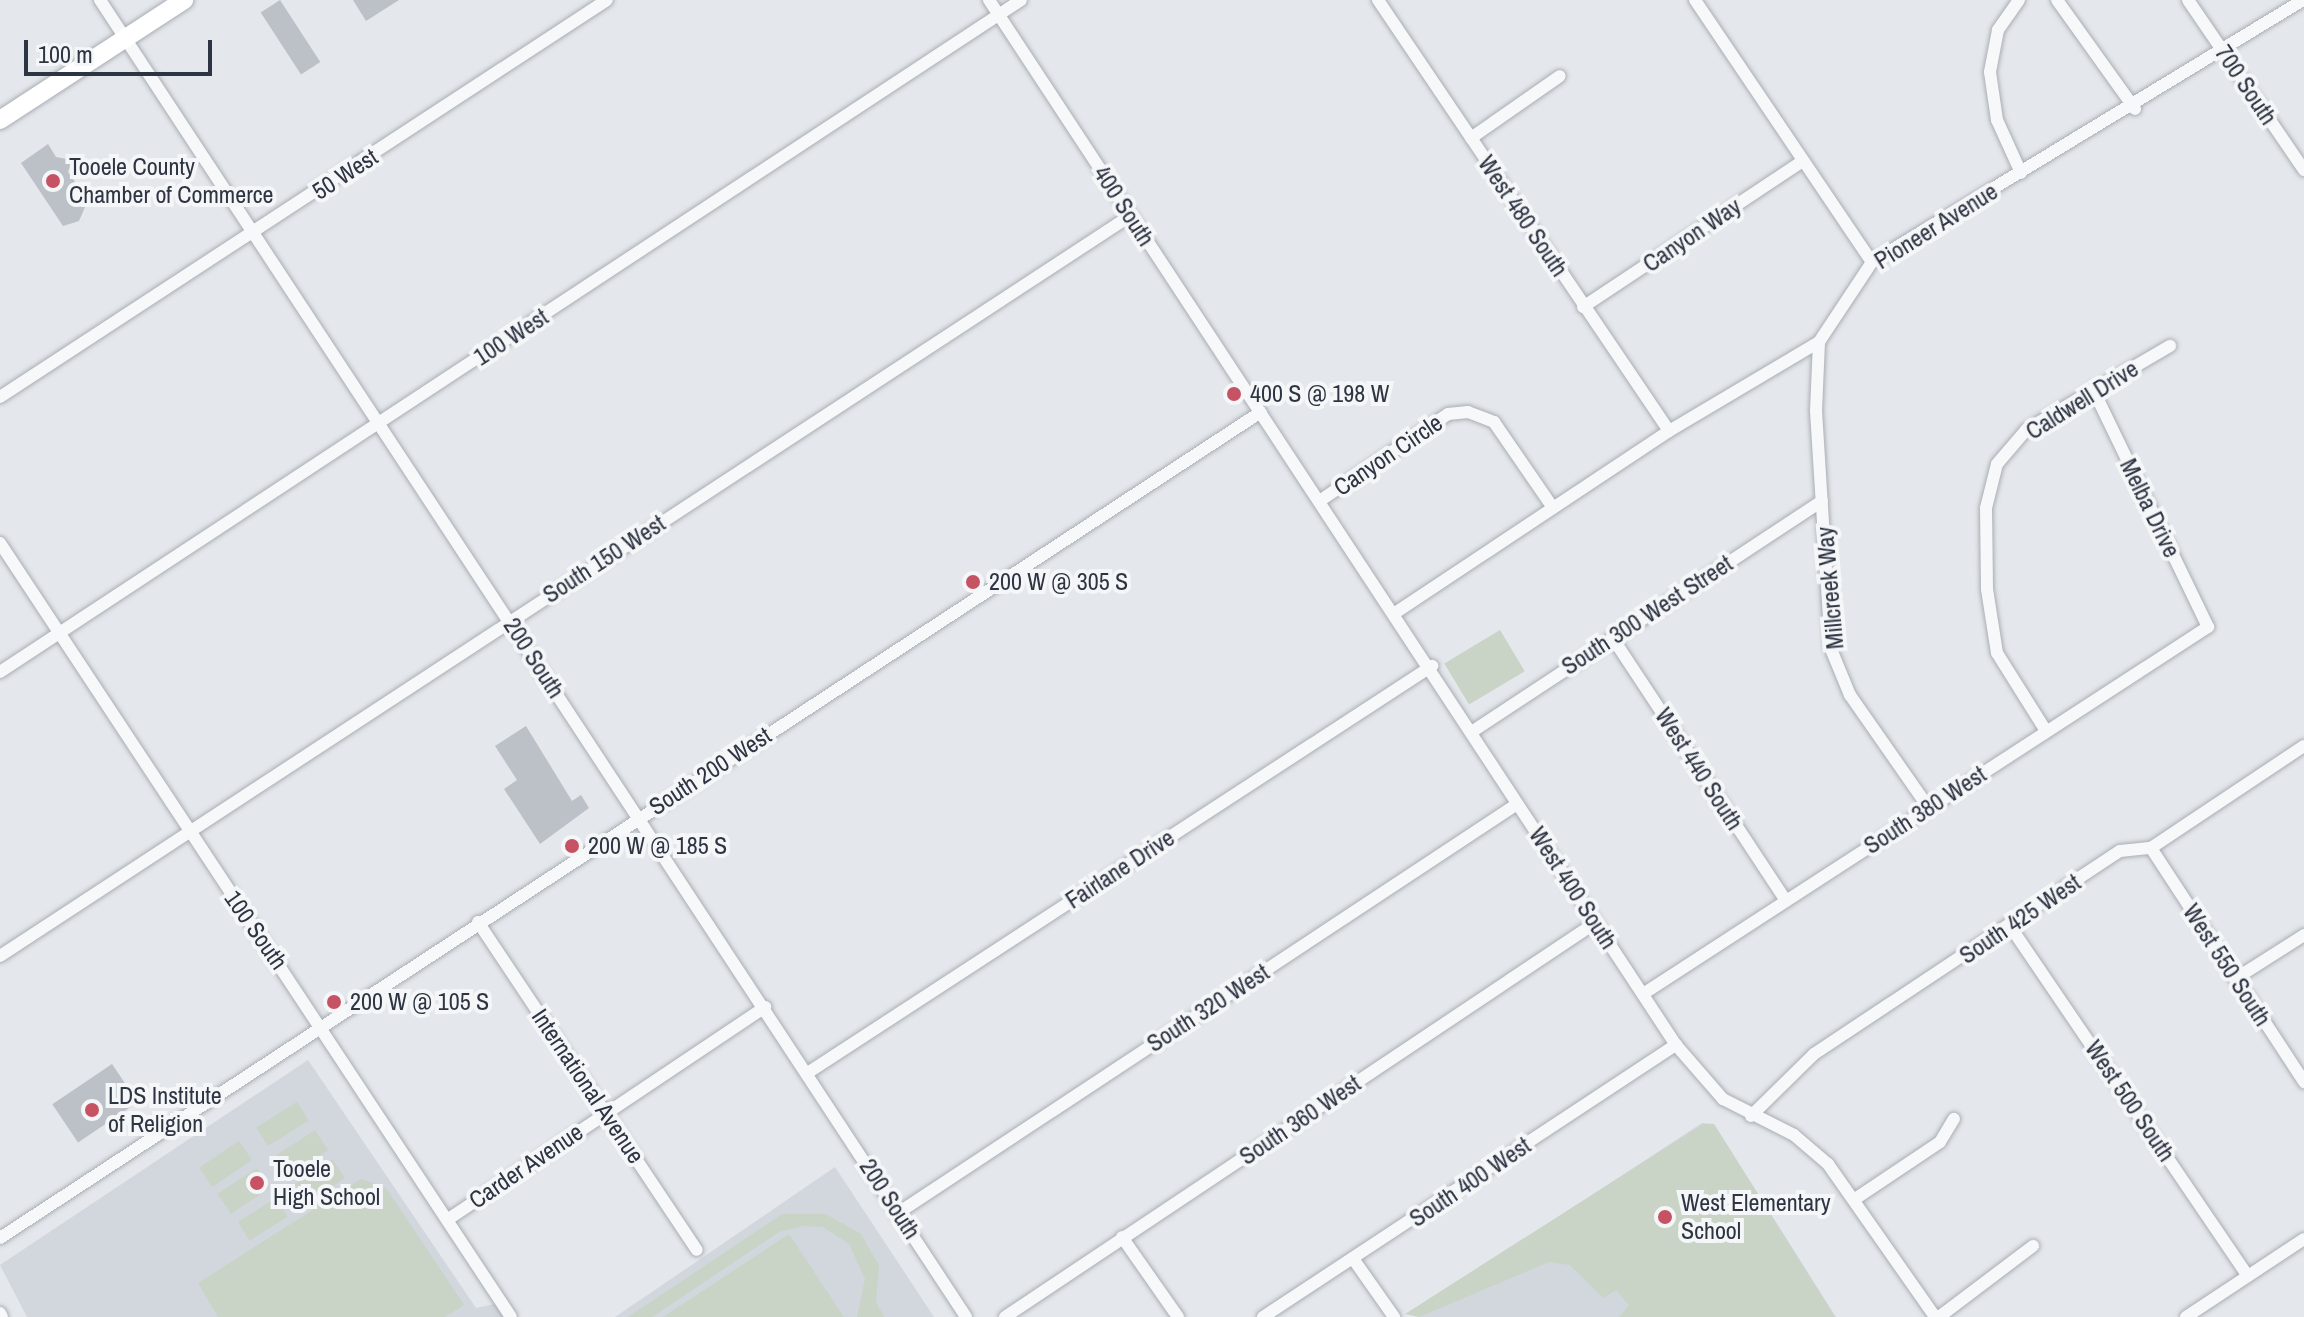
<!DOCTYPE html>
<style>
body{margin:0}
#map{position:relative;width:2304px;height:1317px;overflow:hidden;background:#e4e7eb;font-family:"Archivo Narrow",sans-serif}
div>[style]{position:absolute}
.built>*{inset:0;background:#d2d6dd}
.green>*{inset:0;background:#c9d4c6;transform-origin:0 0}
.building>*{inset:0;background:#bcc0c7;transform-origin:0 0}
.roads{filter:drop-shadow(0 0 2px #a9aeb5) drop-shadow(0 0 2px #a9aeb5)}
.minor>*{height:12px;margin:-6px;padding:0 6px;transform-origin:6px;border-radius:6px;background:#f7f8f9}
.highway>*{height:18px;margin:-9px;padding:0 9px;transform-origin:9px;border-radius:9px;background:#fff}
.dots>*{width:22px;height:22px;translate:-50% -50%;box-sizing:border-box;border:4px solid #f4f6f8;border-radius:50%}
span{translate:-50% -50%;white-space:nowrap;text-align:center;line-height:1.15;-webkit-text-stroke:8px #f4f6f8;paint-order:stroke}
.street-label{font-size:24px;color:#2d3442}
.poi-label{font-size:24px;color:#2d3442}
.left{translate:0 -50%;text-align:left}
.scale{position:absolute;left:24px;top:40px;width:188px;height:36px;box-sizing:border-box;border:4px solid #2d3442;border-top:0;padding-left:10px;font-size:24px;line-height:28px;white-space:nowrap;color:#2d3442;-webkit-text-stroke:6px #f4f6f8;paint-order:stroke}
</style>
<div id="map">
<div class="built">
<i style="clip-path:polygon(308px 1060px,476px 1308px,504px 1302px,514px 1317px,27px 1317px,0 1265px)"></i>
<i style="clip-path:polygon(1702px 1123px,1714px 1124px,1836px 1317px,1420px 1317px,1416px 1310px)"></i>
<i style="clip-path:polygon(835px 1167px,934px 1317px,615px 1317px,702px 1258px)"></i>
</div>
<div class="green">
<i style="left:1500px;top:630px;width:48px;height:65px;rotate:59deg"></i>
<i style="left:297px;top:1102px;width:22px;height:48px;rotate:58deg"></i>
<i style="clip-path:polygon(1703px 1124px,1714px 1124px,1835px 1317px,1619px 1317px,1629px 1305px,1616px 1290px,1603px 1298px,1570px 1265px,1549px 1262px,1419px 1317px,1405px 1314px)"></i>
<i style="left:315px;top:1130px;width:24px;height:48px;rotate:57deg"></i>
<i style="left:239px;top:1141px;width:23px;height:48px;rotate:56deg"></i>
<i style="left:332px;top:1159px;width:23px;height:45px;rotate:56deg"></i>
<i style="left:257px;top:1168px;width:24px;height:47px;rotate:57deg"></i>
<i style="clip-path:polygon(361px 1179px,386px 1188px,464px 1305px,445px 1317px,218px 1317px,198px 1283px)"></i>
<i style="left:276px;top:1198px;width:22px;height:45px;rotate:58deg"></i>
<i style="clip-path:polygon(782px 1214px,826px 1214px,861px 1234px,879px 1266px,876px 1302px,884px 1317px,857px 1317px,865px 1279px,849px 1244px,823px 1227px,804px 1226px,779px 1232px,652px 1317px,628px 1317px)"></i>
<i style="clip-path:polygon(789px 1234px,844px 1317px,663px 1317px)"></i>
</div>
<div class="building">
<i style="left:280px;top:0;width:74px;height:23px;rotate:57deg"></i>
<i style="clip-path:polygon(353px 0,399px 0,366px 21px)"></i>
<i style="clip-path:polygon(48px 144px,56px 157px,72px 160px,68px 172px,88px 200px,79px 221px,63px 226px,21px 163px)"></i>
<i style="clip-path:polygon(526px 726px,572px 801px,581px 795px,589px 808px,540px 844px,504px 789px,517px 780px,495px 746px)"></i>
<i style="left:112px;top:1064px;width:46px;height:72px;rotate:56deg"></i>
</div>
<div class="roads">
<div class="minor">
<i style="left:100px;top:0;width:1576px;rotate:56.67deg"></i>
<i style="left:989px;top:0;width:1251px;rotate:56.68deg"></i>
<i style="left:1676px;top:1045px;width:72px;rotate:49deg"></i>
<i style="left:1723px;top:1099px;width:80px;rotate:26.9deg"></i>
<i style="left:1794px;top:1135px;width:45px;rotate:40.5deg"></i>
<i style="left:1828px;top:1164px;width:187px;rotate:55deg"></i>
<i style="left:1378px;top:0;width:520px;rotate:55.97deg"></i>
<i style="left:1695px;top:0;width:316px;rotate:56deg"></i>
<i style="left:2019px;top:0;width:37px;rotate:125deg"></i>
<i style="left:1998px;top:30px;width:43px;rotate:100.8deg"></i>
<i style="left:1990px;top:72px;width:49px;rotate:81.7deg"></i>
<i style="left:1997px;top:120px;width:58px;rotate:65.6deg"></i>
<i style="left:2057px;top:0;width:134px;rotate:54.4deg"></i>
<i style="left:2188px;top:0;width:206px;rotate:55.7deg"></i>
<i style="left:1471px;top:138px;width:108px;rotate:-34.9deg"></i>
<i style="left:1583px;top:307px;width:262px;rotate:-33.6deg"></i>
<i style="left:1819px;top:342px;width:69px;rotate:92.5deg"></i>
<i style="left:1816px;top:411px;width:238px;rotate:86.4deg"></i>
<i style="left:1831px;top:649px;width:50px;rotate:67.6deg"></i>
<i style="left:1850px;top:695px;width:136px;rotate:55.1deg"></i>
<i style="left:0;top:397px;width:725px;rotate:-33.19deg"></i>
<i style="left:1321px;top:500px;width:153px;rotate:-34.1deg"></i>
<i style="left:1448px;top:414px;width:20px;rotate:-6deg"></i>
<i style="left:1468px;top:412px;width:28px;rotate:21deg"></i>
<i style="left:1494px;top:422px;width:104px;rotate:55.5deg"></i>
<i style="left:0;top:543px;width:927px;rotate:56.57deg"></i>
<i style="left:1395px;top:613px;width:329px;rotate:-33.6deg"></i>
<i style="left:1669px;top:431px;width:174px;rotate:-30.7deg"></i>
<i style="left:1819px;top:342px;width:96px;rotate:-56.5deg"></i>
<i style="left:1872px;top:262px;width:504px;rotate:-31.29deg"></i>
<i style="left:1612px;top:637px;width:316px;rotate:56.6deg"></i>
<i style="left:0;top:672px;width:1222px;rotate:-33.35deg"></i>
<i style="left:1473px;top:731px;width:418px;rotate:-33.4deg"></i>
<i style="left:2046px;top:731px;width:92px;rotate:-122.1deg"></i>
<i style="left:1997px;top:653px;width:65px;rotate:-98.9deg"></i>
<i style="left:1987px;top:589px;width:81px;rotate:-90.7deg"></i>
<i style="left:1986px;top:508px;width:45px;rotate:-76deg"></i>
<i style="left:1997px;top:464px;width:45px;rotate:-49.5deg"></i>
<i style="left:2026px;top:430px;width:167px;rotate:-30.3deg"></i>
<i style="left:2151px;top:848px;width:280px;rotate:56.8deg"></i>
<i style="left:478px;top:922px;width:394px;rotate:56.3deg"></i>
<i style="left:2010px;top:926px;width:423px;rotate:55.8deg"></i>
<i style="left:0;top:956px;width:1351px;rotate:-33.22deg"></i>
<i style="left:2235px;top:979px;width:82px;rotate:-32.5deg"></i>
<i style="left:1643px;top:994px;width:674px;rotate:-33.01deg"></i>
<i style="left:2208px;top:627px;width:264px;rotate:-115.8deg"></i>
<i style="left:809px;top:1072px;width:744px;rotate:-33.09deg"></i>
<i style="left:1751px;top:1116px;width:88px;rotate:-44.5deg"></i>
<i style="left:1814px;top:1054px;width:367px;rotate:-33.6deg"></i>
<i style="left:2120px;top:851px;width:31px;rotate:-6deg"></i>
<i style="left:2151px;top:848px;width:184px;rotate:-33.7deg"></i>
<i style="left:1855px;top:1199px;width:102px;rotate:-33.8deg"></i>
<i style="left:1940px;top:1142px;width:27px;rotate:-59deg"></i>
<i style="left:898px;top:1213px;width:742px;rotate:-33.45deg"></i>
<i style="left:447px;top:1220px;width:383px;rotate:-33.8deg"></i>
<i style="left:1122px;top:1237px;width:98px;rotate:55deg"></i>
<i style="left:0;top:1238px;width:1507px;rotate:-33.23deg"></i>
<i style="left:1354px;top:1260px;width:70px;rotate:54.9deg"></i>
<i style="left:0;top:1313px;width:4px;rotate:63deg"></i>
<i style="left:1005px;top:1317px;width:709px;rotate:-33.73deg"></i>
<i style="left:1263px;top:1317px;width:495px;rotate:-33.4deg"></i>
<i style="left:1939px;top:1317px;width:118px;rotate:-37.1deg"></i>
<i style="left:2186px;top:1317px;width:141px;rotate:-33.5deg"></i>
</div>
<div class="highway">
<i style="left:0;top:120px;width:220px;rotate:-33.1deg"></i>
</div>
</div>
<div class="dots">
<i style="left:53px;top:181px;background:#c65363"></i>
<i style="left:1234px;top:394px;background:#c65363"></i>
<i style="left:973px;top:582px;background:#c65363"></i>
<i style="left:572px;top:846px;background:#c65363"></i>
<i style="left:334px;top:1002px;background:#c65363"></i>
<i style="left:92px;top:1110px;background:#c65363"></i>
<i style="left:257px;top:1183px;background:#c65363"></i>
<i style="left:1665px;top:1217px;background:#c65363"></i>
</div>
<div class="street-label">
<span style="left:2246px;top:85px;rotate:56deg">700 South</span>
<span style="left:345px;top:174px;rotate:-33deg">50 West</span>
<span style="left:1124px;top:206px;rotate:57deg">400 South</span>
<span style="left:1523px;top:216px;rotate:56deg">West 480 South</span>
<span style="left:1936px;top:226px;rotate:-32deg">Pioneer Avenue</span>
<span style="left:1692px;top:235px;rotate:-34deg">Canyon Way</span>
<span style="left:511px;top:337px;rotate:-33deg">100 West</span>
<span style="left:2082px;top:400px;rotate:-32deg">Caldwell Drive</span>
<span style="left:1388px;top:455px;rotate:-34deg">Canyon Circle</span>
<span style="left:2150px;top:508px;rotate:64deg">Melba Drive</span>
<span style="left:604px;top:559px;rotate:-33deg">South 150 West</span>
<span style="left:1830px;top:588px;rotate:-95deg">Millcreek Way</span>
<span style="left:1647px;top:615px;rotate:-33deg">South 300 West Street</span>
<span style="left:534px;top:658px;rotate:57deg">200 South</span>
<span style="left:1699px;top:769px;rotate:57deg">West 440 South</span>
<span style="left:710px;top:771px;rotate:-33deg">South 200 West</span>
<span style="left:1925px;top:810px;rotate:-33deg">South 380 West</span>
<span style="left:1120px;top:869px;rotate:-33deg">Fairlane Drive</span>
<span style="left:1573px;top:888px;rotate:57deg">West 400 South</span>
<span style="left:2020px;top:919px;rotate:-34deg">South 425 West</span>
<span style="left:256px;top:930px;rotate:55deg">100 South</span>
<span style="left:2227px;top:965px;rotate:57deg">West 550 South</span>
<span style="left:1208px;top:1008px;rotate:-33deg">South 320 West</span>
<span style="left:588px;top:1086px;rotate:56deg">International Avenue</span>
<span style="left:2130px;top:1101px;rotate:56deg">West 500 South</span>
<span style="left:1300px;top:1120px;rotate:-34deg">South 360 West</span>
<span style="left:526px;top:1166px;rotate:-34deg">Carder Avenue</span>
<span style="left:1470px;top:1182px;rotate:-34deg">South 400 West</span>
<span style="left:890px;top:1199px;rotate:57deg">200 South</span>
</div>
<div class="poi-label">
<span class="left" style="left:69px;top:181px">Tooele County<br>Chamber of Commerce</span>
<span class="left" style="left:1250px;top:394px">400 S @ 198 W</span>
<span class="left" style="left:989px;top:582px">200 W @ 305 S</span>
<span class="left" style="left:588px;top:846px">200 W @ 185 S</span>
<span class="left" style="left:350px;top:1002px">200 W @ 105 S</span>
<span class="left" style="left:108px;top:1110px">LDS Institute<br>of Religion</span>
<span class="left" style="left:273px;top:1183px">Tooele<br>High School</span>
<span class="left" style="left:1681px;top:1217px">West Elementary<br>School</span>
</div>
<div class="scale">100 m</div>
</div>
